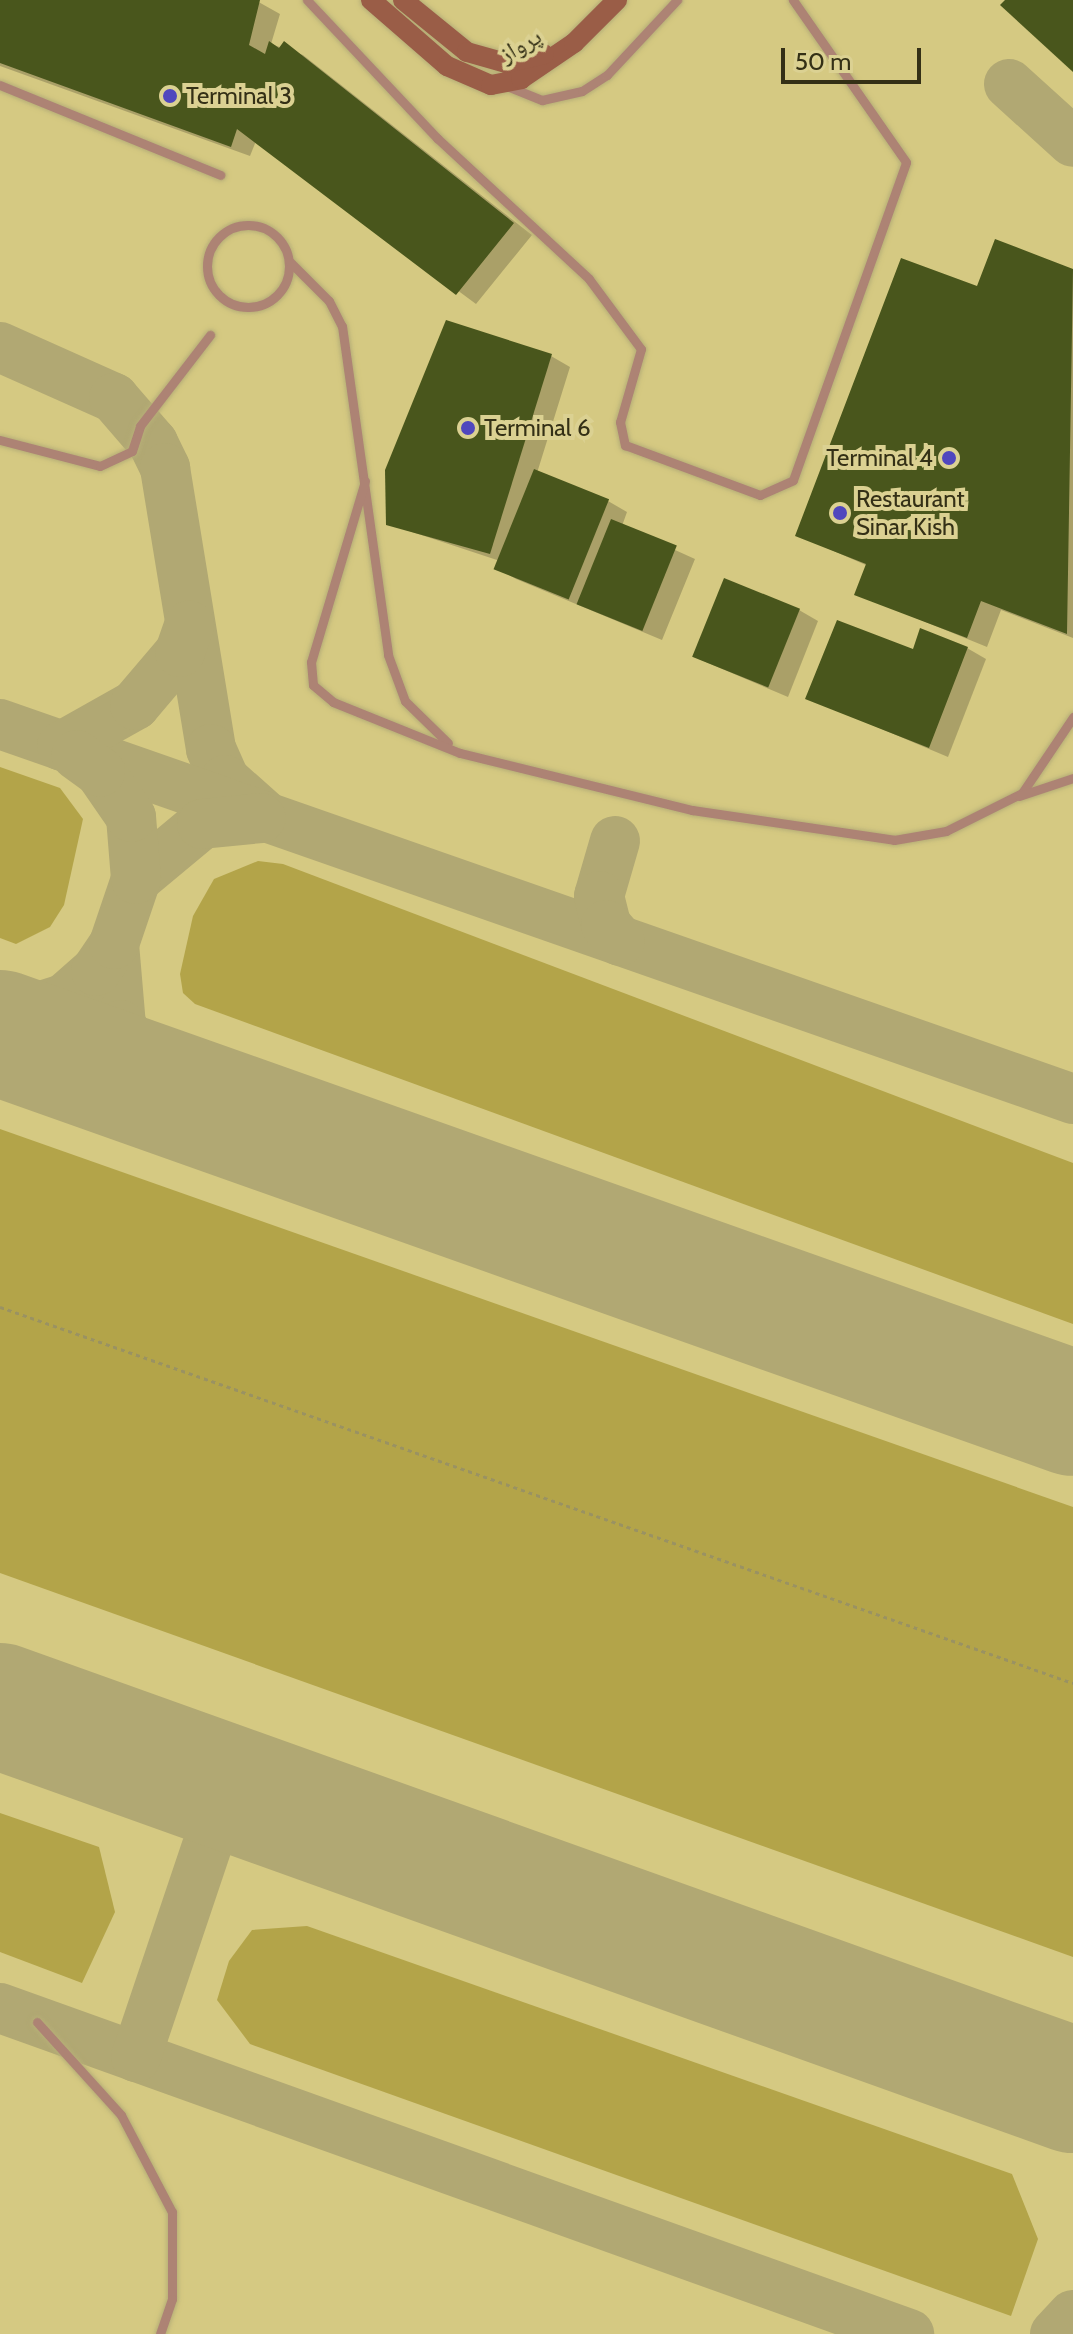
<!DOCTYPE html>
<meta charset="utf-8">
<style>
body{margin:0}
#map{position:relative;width:1073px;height:2334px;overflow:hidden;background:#dbd192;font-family:Cabin,"Noto Naskh Arabic",sans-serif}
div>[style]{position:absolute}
.built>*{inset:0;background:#d5c982;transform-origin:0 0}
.green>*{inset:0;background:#b3a449}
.shadow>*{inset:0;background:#0003}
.taxiway>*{height:50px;margin:-25px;padding:0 25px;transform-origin:25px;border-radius:25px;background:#b1a873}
.runway>*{height:126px;margin:-63px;padding:0 63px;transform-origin:63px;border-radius:63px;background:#b1a873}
.building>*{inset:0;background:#49561c;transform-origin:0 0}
.path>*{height:3px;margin-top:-1.5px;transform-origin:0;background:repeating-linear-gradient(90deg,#9a9262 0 4px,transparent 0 8px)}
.roads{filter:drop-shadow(0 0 2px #b6ae77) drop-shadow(0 0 2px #b6ae77)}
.lane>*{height:9px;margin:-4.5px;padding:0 4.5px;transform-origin:4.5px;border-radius:4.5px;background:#ad8374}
.lane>.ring{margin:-4.5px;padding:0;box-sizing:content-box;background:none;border:9px solid #ad8374;border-radius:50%}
.secondary>*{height:20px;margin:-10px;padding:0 10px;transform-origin:10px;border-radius:10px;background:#9a5d47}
.dots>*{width:22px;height:22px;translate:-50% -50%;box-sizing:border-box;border:4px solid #dbd192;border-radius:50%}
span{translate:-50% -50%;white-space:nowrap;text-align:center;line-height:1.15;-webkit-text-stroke:8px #dbd192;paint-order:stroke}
.street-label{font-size:24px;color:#343016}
.poi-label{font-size:24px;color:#343016}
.left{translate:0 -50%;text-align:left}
.right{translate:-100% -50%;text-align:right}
.scale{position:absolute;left:781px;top:48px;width:140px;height:36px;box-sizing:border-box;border:4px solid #343016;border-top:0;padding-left:10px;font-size:24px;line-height:28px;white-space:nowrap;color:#343016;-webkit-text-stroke:6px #dbd192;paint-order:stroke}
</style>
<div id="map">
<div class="built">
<i style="left:0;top:0;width:1073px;height:2334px"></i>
</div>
<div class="green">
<i style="clip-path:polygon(0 767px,60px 788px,83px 819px,64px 905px,50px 927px,16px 944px,0 938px)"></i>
<i style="clip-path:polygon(258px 861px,283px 864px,1073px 1163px,1073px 1324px,195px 1004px,183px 993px,180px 974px,193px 916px,214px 879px)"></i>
<i style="clip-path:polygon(0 1129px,1073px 1507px,1073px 1957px,0 1573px)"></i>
<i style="clip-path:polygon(0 1813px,99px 1847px,115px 1912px,82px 1983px,0 1952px)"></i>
<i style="clip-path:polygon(307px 1926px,1012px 2174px,1038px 2239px,1011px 2316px,250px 2044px,217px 2000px,229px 1961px,252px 1930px)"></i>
</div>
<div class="shadow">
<i style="clip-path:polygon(0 0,255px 0,280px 14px,271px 44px,303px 55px,532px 235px,476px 304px,256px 141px,250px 156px,0 66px)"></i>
<i style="clip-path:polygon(996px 242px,1073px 271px,1073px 638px,1001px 610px,987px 647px,857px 594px,868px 566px,797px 535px,978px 289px)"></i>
<i style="clip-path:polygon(551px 356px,570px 367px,537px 473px,608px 501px,627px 512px,622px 526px,695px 559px,662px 640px,516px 579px,497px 568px,500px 561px,388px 524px)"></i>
<i style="clip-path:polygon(799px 610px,818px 621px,788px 697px,694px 657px)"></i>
<i style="clip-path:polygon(967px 648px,986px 659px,948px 757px,808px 698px,914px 652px)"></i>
</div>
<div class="taxiway">
<i style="left:1009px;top:84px;width:86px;rotate:42.2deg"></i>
<i style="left:0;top:347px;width:125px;rotate:24.1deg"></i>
<i style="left:114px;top:398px;width:60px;rotate:49.1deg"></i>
<i style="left:153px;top:443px;width:28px;rotate:64deg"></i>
<i style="left:165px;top:468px;width:285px;rotate:80.7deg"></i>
<i style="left:211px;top:749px;width:34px;rotate:66deg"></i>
<i style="left:225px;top:780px;width:50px;rotate:41.7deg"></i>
<i style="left:0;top:724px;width:1137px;rotate:19.26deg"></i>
<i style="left:62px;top:746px;width:84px;rotate:-29.3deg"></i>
<i style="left:135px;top:705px;width:70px;rotate:-49.7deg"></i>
<i style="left:180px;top:652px;width:28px;rotate:-71deg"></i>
<i style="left:615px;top:841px;width:57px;rotate:106.2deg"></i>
<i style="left:599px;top:896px;width:30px;rotate:76deg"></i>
<i style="left:606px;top:925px;width:21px;rotate:49deg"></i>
<i style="left:136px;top:879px;width:86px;rotate:-39.8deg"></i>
<i style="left:202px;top:824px;width:59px;rotate:-5.8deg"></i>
<i style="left:114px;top:944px;width:81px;rotate:85.1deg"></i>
<i style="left:121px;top:1025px;width:57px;rotate:58deg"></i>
<i style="left:151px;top:1073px;width:36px;rotate:38deg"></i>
<i style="left:0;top:1019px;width:67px;rotate:-17.4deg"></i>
<i style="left:64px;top:999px;width:43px;rotate:-41.2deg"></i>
<i style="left:96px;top:971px;width:32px;rotate:-56deg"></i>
<i style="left:114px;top:944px;width:69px;rotate:-71.3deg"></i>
<i style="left:136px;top:879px;width:62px;rotate:-94.6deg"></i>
<i style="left:131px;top:817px;width:55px;rotate:-124.6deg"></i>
<i style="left:100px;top:772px;width:29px;rotate:-144deg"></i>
<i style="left:0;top:2008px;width:966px;rotate:19.73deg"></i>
<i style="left:136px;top:2057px;width:285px;rotate:-71.4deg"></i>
<i style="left:1055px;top:2334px;width:26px;rotate:-47deg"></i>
</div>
<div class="runway">
<i style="left:0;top:1033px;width:1138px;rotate:19.5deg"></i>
<i style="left:0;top:1706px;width:1140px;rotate:19.69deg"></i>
</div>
<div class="building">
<i style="clip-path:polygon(0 0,260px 0,249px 45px,265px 54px,269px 41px,279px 48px,284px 41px,514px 223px,456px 295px,237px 129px,231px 147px,0 63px)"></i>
<i style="clip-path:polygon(1005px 0,1073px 0,1073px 72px,1000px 5px)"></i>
<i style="clip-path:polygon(995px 239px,1073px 269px,1067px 634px,981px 601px,967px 638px,854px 595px,866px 564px,795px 536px,901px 258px,977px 286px)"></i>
<i style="clip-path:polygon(446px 320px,552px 354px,490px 554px,386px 525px,385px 470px)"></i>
<i style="left:534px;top:469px;width:81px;height:108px;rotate:22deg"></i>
<i style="left:611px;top:519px;width:71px;height:92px;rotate:22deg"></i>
<i style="left:724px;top:578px;width:82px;height:85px;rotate:22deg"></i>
<i style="clip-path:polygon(837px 620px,913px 649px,920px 628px,968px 647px,929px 748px,805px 699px)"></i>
</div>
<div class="path">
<i style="left:0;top:1307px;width:1137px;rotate:19.31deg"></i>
</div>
<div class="roads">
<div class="lane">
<i style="left:307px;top:0;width:190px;rotate:46.7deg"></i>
<i style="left:437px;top:138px;width:207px;rotate:42.8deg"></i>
<i style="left:589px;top:279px;width:87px;rotate:53.4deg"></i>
<i style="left:641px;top:349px;width:76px;rotate:106deg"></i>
<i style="left:620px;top:422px;width:24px;rotate:78deg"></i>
<i style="left:625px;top:445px;width:144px;rotate:20.3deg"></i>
<i style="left:760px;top:495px;width:36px;rotate:-24deg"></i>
<i style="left:793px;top:480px;width:337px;rotate:-70.4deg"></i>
<i style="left:906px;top:162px;width:198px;rotate:-124.9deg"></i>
<i style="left:0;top:85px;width:238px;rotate:22.2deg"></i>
<i style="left:507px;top:86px;width:38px;rotate:22deg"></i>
<i style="left:542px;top:100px;width:41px;rotate:-12.7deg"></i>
<i style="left:582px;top:91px;width:30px;rotate:-33deg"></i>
<i style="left:607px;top:75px;width:103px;rotate:-47deg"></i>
<i class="ring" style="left:207px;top:225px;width:73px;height:73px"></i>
<i style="left:290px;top:262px;width:55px;rotate:45deg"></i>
<i style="left:329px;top:301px;width:28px;rotate:63deg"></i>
<i style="left:342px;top:326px;width:332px;rotate:82deg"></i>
<i style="left:388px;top:655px;width:49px;rotate:69.7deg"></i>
<i style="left:405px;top:701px;width:60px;rotate:44.3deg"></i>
<i style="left:0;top:440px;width:103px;rotate:14.6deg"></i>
<i style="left:100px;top:466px;width:35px;rotate:-25deg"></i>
<i style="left:132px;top:451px;width:26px;rotate:-72deg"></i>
<i style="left:140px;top:426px;width:115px;rotate:-52.4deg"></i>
<i style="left:365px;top:481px;width:189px;rotate:106.6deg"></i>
<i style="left:311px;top:662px;width:23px;rotate:85deg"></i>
<i style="left:313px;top:685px;width:26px;rotate:40deg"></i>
<i style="left:333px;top:702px;width:137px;rotate:21.9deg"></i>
<i style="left:460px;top:753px;width:239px;rotate:13.8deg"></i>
<i style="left:692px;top:810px;width:204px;rotate:8.4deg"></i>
<i style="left:894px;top:840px;width:53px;rotate:-9.8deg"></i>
<i style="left:946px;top:831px;width:85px;rotate:-26.6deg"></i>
<i style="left:1022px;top:793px;width:92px;rotate:-56.1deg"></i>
<i style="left:1019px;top:796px;width:57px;rotate:-18.4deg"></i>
<i style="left:37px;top:2022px;width:125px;rotate:47.9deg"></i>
<i style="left:121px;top:2115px;width:110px;rotate:62.3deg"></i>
<i style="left:172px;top:2212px;width:87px;rotate:90deg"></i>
<i style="left:172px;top:2299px;width:37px;rotate:109deg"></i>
</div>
<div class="secondary">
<i style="left:371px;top:0;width:101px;rotate:41deg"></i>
<i style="left:447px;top:66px;width:48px;rotate:23.4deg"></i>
<i style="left:491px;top:85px;width:31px;rotate:-11deg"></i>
<i style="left:521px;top:79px;width:64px;rotate:-34.2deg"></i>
<i style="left:574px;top:43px;width:61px;rotate:-45deg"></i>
<i style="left:403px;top:0;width:82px;rotate:39.1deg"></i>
<i style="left:467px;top:52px;width:41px;rotate:15.8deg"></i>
<i style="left:506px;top:63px;width:39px;rotate:-13deg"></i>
</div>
</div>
<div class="dots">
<i style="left:170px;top:96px;background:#5047be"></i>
<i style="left:468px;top:428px;background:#5047be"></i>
<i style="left:949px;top:458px;background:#5047be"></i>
<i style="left:840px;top:513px;background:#5047be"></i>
</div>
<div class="street-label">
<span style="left:520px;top:45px;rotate:-30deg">پرواز</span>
</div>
<div class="poi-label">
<span class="left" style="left:186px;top:96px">Terminal 3</span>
<span class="left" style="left:484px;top:428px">Terminal 6</span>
<span class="right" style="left:933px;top:458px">Terminal 4</span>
<span class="left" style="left:856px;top:513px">Restaurant<br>Sinar Kish</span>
</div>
<div class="scale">50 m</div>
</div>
